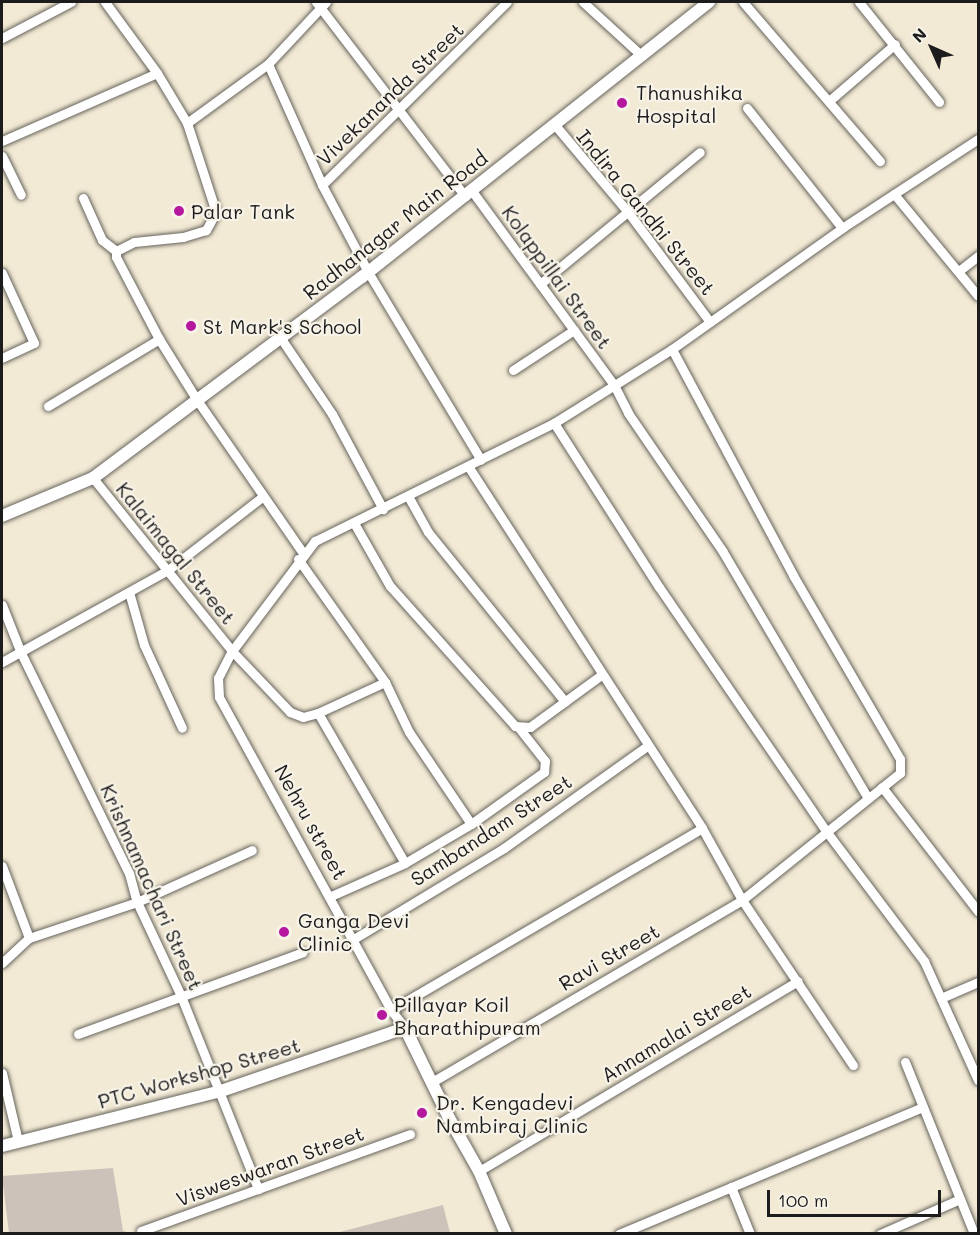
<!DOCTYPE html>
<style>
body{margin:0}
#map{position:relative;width:980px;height:1235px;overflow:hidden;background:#f3ead5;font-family:Mali,sans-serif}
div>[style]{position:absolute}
.industrial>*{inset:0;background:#ccc2b9}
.roads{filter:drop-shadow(0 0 2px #67645d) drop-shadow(0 0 2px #67645d)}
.minor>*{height:9px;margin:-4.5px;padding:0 4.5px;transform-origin:4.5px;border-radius:4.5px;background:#fff}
.tertiary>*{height:12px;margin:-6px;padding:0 6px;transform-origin:6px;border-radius:6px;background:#fff}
.dots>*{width:16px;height:16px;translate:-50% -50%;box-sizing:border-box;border:3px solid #f7f3e8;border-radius:50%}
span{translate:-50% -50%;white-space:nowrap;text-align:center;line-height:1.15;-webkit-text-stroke:4.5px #f7f3e8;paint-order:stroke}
.poi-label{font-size:20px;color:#1c1c1c}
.left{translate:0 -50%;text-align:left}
.street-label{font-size:20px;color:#1c1c1c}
.frame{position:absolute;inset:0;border:3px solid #1c1c1c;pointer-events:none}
.north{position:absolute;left:902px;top:18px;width:60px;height:60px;-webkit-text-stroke:4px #f7f3e8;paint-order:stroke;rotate:315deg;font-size:16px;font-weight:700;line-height:24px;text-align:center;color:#1c1c1c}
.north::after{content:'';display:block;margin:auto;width:21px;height:27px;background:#1c1c1c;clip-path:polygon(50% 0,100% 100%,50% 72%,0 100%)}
.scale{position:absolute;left:767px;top:1190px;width:174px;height:27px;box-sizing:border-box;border:3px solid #1c1c1c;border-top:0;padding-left:8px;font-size:18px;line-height:21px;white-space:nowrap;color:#1c1c1c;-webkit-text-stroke:4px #f7f3e8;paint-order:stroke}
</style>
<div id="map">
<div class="industrial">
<i style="clip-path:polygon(113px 1168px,123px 1231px,131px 1233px,9px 1233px,2px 1176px)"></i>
<i style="clip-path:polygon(443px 1205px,450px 1233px,336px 1233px)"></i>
</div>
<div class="roads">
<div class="minor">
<i style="left:105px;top:2px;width:88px;rotate:53.8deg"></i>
<i style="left:157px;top:73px;width:58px;rotate:59deg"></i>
<i style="left:187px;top:123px;width:94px;rotate:72deg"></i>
<i style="left:216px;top:212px;width:21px;rotate:119deg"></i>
<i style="left:206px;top:230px;width:24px;rotate:163deg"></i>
<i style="left:183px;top:237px;width:49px;rotate:174.2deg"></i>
<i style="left:134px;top:242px;width:20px;rotate:153deg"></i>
<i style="left:116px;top:251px;width:6px;rotate:90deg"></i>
<i style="left:116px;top:257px;width:93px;rotate:62.3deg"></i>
<i style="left:159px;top:339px;width:72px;rotate:58.1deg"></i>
<i style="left:197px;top:400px;width:186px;rotate:55.3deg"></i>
<i style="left:316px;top:2px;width:245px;rotate:52.5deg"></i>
<i style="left:583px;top:2px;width:80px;rotate:42.5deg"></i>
<i style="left:743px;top:2px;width:210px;rotate:49.3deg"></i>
<i style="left:859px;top:2px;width:128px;rotate:51.3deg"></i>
<i style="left:2px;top:38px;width:78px;rotate:-27.6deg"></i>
<i style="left:268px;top:64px;width:133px;rotate:65.9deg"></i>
<i style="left:322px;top:185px;width:98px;rotate:62.1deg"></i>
<i style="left:368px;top:272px;width:219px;rotate:59deg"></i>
<i style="left:829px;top:101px;width:87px;rotate:-40.8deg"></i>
<i style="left:747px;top:108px;width:153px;rotate:51.6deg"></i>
<i style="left:187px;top:123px;width:100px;rotate:-36.1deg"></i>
<i style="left:268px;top:64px;width:85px;rotate:-46.9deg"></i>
<i style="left:555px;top:125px;width:114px;rotate:50deg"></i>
<i style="left:628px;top:212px;width:137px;rotate:53.3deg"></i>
<i style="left:2px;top:141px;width:169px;rotate:-23.7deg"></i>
<i style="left:2px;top:156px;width:43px;rotate:64deg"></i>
<i style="left:322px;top:185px;width:260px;rotate:-44.7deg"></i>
<i style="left:472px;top:191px;width:240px;rotate:53.8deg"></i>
<i style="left:614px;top:385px;width:31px;rotate:63deg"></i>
<i style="left:628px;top:413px;width:168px;rotate:55.6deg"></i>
<i style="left:723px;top:552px;width:286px;rotate:59.5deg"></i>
<i style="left:894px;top:194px;width:132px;rotate:50.5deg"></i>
<i style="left:83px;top:198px;width:46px;rotate:65.7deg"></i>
<i style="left:102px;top:240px;width:18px;rotate:38deg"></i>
<i style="left:960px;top:270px;width:23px;rotate:-38deg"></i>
<i style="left:2px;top:273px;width:77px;rotate:65.4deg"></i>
<i style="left:34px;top:343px;width:35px;rotate:155deg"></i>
<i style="left:540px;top:284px;width:207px;rotate:-39.5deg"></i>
<i style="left:280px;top:337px;width:93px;rotate:56deg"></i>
<i style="left:332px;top:414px;width:108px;rotate:61.8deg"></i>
<i style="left:513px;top:370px;width:73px;rotate:-33.3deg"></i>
<i style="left:48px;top:406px;width:130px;rotate:-31.1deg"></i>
<i style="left:554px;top:423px;width:195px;rotate:57.4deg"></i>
<i style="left:659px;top:587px;width:296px;rotate:55.6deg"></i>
<i style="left:826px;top:831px;width:163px;rotate:53deg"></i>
<i style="left:924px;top:961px;width:131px;rotate:65.6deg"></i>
<i style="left:468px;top:466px;width:431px;rotate:57.1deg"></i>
<i style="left:702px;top:828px;width:82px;rotate:60.9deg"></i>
<i style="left:742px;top:900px;width:199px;rotate:56.1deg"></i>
<i style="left:93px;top:478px;width:222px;rotate:51.2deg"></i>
<i style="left:232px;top:651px;width:84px;rotate:46.4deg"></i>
<i style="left:290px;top:712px;width:14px;rotate:21deg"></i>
<i style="left:303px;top:717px;width:16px;rotate:-15deg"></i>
<i style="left:408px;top:496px;width:41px;rotate:60.9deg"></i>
<i style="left:428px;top:532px;width:218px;rotate:51.1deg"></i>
<i style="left:354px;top:523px;width:73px;rotate:60.3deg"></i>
<i style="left:390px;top:586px;width:188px;rotate:48.2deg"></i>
<i style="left:515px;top:726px;width:15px;rotate:4deg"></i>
<i style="left:530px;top:727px;width:88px;rotate:-36.2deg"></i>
<i style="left:298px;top:559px;width:151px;rotate:54.7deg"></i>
<i style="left:385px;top:682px;width:55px;rotate:64.4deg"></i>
<i style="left:409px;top:732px;width:111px;rotate:56deg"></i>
<i style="left:129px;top:592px;width:55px;rotate:74.2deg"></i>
<i style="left:144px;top:645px;width:91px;rotate:65.4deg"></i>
<i style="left:2px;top:605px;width:52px;rotate:68.4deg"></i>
<i style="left:21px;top:653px;width:245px;rotate:63.9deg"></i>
<i style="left:129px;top:873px;width:30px;rotate:75deg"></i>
<i style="left:137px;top:902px;width:104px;rotate:64.9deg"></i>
<i style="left:181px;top:996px;width:208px;rotate:68.2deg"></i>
<i style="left:2px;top:662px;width:190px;rotate:-29deg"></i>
<i style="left:168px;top:570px;width:119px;rotate:-37.8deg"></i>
<i style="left:385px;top:682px;width:74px;rotate:155.2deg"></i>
<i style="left:318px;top:713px;width:173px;rotate:59.9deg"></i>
<i style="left:882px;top:787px;width:157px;rotate:52.3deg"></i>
<i style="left:2px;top:866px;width:77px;rotate:69.4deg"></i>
<i style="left:331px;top:896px;width:81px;rotate:-24deg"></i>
<i style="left:405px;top:863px;width:77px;rotate:-30.6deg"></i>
<i style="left:471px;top:824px;width:90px;rotate:-35.5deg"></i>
<i style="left:544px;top:772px;width:11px;rotate:-85deg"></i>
<i style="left:545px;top:761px;width:42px;rotate:-128.2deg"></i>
<i style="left:352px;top:940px;width:178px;rotate:-31.2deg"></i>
<i style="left:504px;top:848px;width:176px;rotate:-35.5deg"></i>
<i style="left:2px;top:963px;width:37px;rotate:-43deg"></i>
<i style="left:29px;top:938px;width:114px;rotate:-18.4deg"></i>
<i style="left:137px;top:902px;width:126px;rotate:-24.3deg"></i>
<i style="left:941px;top:998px;width:40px;rotate:-23.4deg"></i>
<i style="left:391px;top:1010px;width:360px;rotate:-30.3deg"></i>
<i style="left:405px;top:1028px;width:23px;rotate:-128deg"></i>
<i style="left:391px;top:1010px;width:357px;rotate:-118.8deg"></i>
<i style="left:219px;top:697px;width:19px;rotate:-93deg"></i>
<i style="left:218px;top:678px;width:30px;rotate:-63deg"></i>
<i style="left:232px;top:651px;width:138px;rotate:-53deg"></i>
<i style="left:315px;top:541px;width:267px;rotate:-26.3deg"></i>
<i style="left:554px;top:423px;width:139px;rotate:-32.1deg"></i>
<i style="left:672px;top:349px;width:209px;rotate:-35.4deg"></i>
<i style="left:842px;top:228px;width:163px;rotate:-33.2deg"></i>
<i style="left:78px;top:1034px;width:239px;rotate:-20deg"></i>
<i style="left:905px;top:1062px;width:185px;rotate:68.1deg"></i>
<i style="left:2px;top:1073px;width:70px;rotate:76.8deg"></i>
<i style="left:432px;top:1082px;width:359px;rotate:-30.4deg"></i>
<i style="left:742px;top:900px;width:203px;rotate:-38.8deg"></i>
<i style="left:900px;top:773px;width:14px;rotate:-90deg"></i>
<i style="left:900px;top:759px;width:213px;rotate:-120.2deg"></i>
<i style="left:793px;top:575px;width:256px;rotate:-118.2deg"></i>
<i style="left:479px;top:1171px;width:371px;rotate:-30.8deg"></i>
<i style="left:731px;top:1187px;width:51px;rotate:68deg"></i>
<i style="left:141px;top:1231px;width:286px;rotate:-19.8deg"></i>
<i style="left:619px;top:1234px;width:329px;rotate:-22.7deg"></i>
<i style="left:880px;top:1234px;width:87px;rotate:-23.6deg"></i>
</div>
<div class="tertiary">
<i style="left:2px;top:516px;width:99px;rotate:-22.7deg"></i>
<i style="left:93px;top:478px;width:336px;rotate:-36.8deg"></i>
<i style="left:362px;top:277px;width:443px;rotate:-38.4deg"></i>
<i style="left:2px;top:1146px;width:226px;rotate:-14.1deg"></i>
<i style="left:221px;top:1091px;width:194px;rotate:-18.9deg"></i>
<i style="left:405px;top:1028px;width:100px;rotate:63.9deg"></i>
<i style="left:449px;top:1118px;width:61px;rotate:60.5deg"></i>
<i style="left:479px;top:1171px;width:69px;rotate:66.8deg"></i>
</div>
</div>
<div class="dots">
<i style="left:622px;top:103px;background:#b5179e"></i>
<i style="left:179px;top:211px;background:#b5179e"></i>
<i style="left:191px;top:326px;background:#b5179e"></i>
<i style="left:284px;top:932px;background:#b5179e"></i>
<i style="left:382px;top:1015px;background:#b5179e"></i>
<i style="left:422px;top:1113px;background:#b5179e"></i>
</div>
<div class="poi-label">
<span class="left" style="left:636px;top:104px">Thanushika<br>Hospital</span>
<span class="left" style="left:191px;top:211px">Palar Tank</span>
<span class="left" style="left:203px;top:326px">St Mark's School</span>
<span class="left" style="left:298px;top:932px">Ganga Devi<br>Clinic</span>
<span class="left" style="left:394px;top:1016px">Pillayar Koil<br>Bharathipuram</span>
<span class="left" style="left:436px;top:1114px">Dr. Kengadevi<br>Nambiraj Clinic</span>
</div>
<div class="street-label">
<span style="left:390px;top:94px;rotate:-44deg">Vivekananda Street</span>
<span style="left:646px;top:212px;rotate:51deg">Indira Gandhi Street</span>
<span style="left:395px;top:225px;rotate:-38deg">Radhanagar Main Road</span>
<span style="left:557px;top:277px;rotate:54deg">Kolappillai Street</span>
<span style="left:176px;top:553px;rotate:51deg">Kalaimagal Street</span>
<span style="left:311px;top:822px;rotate:61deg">Nehru street</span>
<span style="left:491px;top:830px;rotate:-33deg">Sambandam Street</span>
<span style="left:152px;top:887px;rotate:66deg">Krishnamachari Street</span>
<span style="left:609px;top:957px;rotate:-30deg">Ravi Street</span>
<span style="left:676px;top:1033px;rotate:-31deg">Annamalai Street</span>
<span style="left:199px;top:1073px;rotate:-16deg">PTC Workshop Street</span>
<span style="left:270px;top:1166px;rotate:-20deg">Visweswaran Street</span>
</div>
<div class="frame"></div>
<div class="north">N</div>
<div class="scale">100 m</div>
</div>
